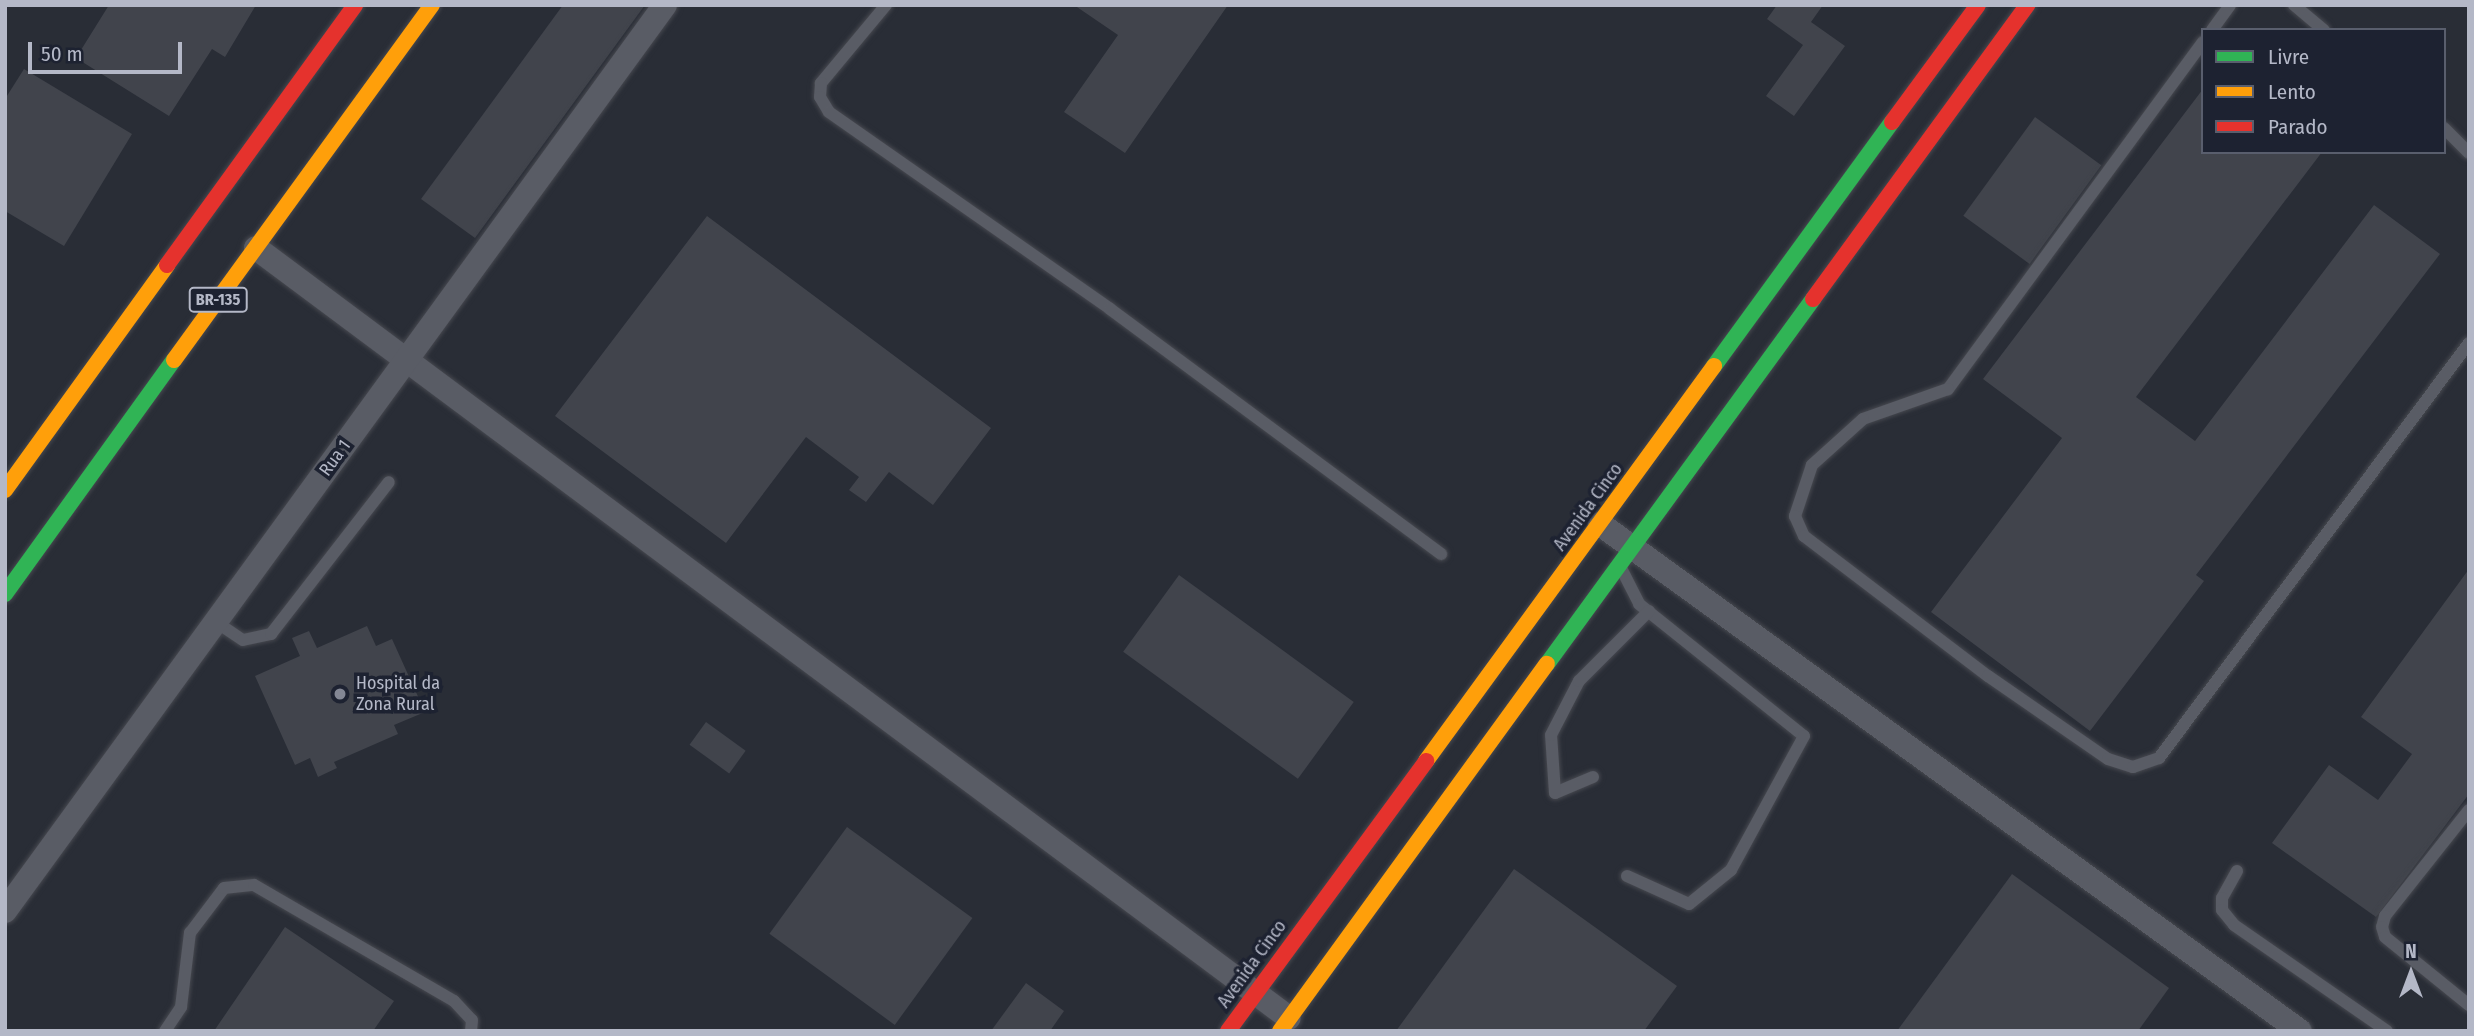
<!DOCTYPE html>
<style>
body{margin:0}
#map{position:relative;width:2474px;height:1036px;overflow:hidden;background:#292d36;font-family:"Fira Sans Condensed",sans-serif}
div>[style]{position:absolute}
.building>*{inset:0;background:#41444c;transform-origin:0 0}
.roads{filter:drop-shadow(0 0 2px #46484f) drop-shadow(0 0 2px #46484f)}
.lane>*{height:12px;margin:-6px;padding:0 6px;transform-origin:6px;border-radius:6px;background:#595c65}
.street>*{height:24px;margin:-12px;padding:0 12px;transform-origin:12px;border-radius:12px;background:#595c65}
.fast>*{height:16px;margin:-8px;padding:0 8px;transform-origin:8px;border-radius:8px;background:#30b455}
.slow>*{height:16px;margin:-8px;padding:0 8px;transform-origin:8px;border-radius:8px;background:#ff9f0a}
.jam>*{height:16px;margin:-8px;padding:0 8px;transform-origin:8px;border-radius:8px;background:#e5322d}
.dots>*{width:19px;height:19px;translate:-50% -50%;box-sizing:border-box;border:4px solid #1d2231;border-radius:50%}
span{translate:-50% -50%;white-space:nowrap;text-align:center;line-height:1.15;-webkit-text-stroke:7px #1d2231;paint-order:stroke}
.shield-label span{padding:2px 5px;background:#1d2231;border:2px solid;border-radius:5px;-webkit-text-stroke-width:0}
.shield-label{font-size:16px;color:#b4b8c7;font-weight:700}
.street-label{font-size:18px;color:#b4b8c7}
.poi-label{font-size:18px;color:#b4b8c7}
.left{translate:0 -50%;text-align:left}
.frame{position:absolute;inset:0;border:7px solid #b4b8c7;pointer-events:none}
.legend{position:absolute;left:2201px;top:28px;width:245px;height:126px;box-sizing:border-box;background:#1d2231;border:2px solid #595e6d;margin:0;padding:9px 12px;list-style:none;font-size:21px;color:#b4b8c7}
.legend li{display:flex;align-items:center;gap:14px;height:35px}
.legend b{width:35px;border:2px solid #595e6d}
.north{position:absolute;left:2376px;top:938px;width:70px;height:70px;-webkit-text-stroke:5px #1d2231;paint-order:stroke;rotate:0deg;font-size:19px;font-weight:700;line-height:28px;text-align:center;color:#b4b8c7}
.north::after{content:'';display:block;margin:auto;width:24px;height:32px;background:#b4b8c7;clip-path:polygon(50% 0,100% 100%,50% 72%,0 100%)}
.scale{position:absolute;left:28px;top:42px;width:154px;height:32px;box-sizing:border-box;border:4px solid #b4b8c7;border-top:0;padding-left:9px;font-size:21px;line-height:24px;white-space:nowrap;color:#b4b8c7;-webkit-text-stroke:5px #1d2231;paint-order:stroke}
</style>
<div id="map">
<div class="building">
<i style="clip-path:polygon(109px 5px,256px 5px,225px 57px,212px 49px,169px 116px,76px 58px)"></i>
<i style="clip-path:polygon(563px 5px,645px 5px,475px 238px,421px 199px)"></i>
<i style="clip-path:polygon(1074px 5px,1228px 5px,1125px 153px,1064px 112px,1118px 35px)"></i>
<i style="clip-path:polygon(1777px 5px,1823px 5px,1811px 22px,1845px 46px,1794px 116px,1766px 96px,1803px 45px,1767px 19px)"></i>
<i style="clip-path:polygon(24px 69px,132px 134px,64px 246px,5px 211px,5px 99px)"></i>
<i style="clip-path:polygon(2203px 89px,2203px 152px,2322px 152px,2136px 397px,2195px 441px,2374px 205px,2440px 254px,2196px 575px,2204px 581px,2090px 731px,1931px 612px,2062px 438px,1983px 379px)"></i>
<i style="left:2035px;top:117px;width:82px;height:122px;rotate:36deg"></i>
<i style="clip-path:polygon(707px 216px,991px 428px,933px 505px,889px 472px,866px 502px,849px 490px,859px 477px,806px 437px,726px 543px,555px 416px)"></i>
<i style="clip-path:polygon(2469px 569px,2469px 794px,2376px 917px,2272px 843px,2329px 765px,2378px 800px,2412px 754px,2361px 717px)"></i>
<i style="left:1179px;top:575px;width:216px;height:95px;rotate:36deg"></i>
<i style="clip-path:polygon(367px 626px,376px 646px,392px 639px,425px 712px,394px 725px,398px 734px,334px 762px,337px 768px,318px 777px,310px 758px,295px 765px,255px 676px,300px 656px,292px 638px,309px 631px,317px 648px)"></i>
<i style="left:706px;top:722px;width:49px;height:28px;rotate:36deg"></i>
<i style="left:847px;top:827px;width:155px;height:132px;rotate:36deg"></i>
<i style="clip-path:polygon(1514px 869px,1677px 986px,1644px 1031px,1396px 1031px)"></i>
<i style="clip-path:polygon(2012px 874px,2169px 988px,2138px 1031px,1897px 1031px)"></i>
<i style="clip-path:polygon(285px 927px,394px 1001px,373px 1031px,214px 1031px)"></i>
<i style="clip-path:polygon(1026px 983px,1064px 1011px,1050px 1031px,991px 1031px)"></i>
</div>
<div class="roads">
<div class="lane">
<i style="left:886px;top:5px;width:102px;rotate:129.8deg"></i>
<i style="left:821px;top:83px;width:14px;rotate:94deg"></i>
<i style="left:820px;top:97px;width:17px;rotate:59deg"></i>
<i style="left:829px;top:112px;width:343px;rotate:35deg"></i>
<i style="left:1110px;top:309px;width:412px;rotate:36.5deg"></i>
<i style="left:2294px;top:5px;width:39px;rotate:40deg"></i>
<i style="left:2212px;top:30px;width:31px;rotate:-54deg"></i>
<i style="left:2203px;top:42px;width:431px;rotate:126.3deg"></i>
<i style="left:1948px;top:389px;width:90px;rotate:160.6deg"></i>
<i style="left:1863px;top:419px;width:69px;rotate:138deg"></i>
<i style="left:1812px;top:465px;width:54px;rotate:108.4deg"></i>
<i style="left:1795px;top:516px;width:22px;rotate:66deg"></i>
<i style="left:1804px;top:536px;width:231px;rotate:37.3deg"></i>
<i style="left:1988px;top:676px;width:146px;rotate:34.7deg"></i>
<i style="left:2108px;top:759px;width:26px;rotate:18deg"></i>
<i style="left:2133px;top:767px;width:28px;rotate:-19deg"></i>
<i style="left:2159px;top:758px;width:518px;rotate:-53.24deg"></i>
<i style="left:2444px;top:128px;width:35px;rotate:45deg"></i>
<i style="left:1622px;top:570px;width:38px;rotate:63deg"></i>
<i style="left:1639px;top:604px;width:211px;rotate:38.7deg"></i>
<i style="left:1804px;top:736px;width:153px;rotate:118.6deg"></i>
<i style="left:1731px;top:870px;width:54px;rotate:141deg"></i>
<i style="left:1689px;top:904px;width:68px;rotate:-155.7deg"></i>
<i style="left:216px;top:622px;width:32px;rotate:34deg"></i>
<i style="left:243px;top:640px;width:29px;rotate:-12deg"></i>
<i style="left:271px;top:634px;width:192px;rotate:-52.2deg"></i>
<i style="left:1593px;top:777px;width:41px;rotate:157.2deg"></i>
<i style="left:1555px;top:793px;width:58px;rotate:-93.9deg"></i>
<i style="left:1551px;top:735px;width:61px;rotate:-62.6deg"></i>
<i style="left:1579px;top:681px;width:99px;rotate:-45deg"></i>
<i style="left:2469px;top:810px;width:135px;rotate:128.4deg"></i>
<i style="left:2385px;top:916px;width:11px;rotate:105deg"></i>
<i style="left:2382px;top:927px;width:10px;rotate:73deg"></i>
<i style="left:2385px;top:937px;width:108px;rotate:39deg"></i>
<i style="left:2237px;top:871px;width:31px;rotate:119deg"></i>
<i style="left:2222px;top:898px;width:12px;rotate:90deg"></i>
<i style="left:2222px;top:910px;width:19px;rotate:51deg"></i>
<i style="left:2234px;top:925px;width:186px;rotate:34.7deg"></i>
<i style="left:165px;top:1031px;width:29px;rotate:-56deg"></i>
<i style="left:181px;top:1007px;width:75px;rotate:-83.1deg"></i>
<i style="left:190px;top:933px;width:56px;rotate:-52.9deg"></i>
<i style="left:224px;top:888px;width:30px;rotate:-6deg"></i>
<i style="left:254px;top:885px;width:231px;rotate:30.1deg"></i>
<i style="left:454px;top:1001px;width:26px;rotate:47deg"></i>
<i style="left:472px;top:1020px;width:11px;rotate:95deg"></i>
</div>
<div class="street">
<i style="left:256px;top:248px;width:1288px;rotate:36.7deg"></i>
<i style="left:1600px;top:524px;width:864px;rotate:35.92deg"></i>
<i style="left:5px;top:911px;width:1121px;rotate:-53.93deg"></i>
</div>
<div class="fast">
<i style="left:1714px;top:366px;width:302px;rotate:-53.9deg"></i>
<i style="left:5px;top:594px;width:289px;rotate:-54.2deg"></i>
<i style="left:1547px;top:664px;width:452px;rotate:-53.9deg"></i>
</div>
<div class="slow">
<i style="left:174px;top:360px;width:439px;rotate:-54deg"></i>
<i style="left:5px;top:490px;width:277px;rotate:-54.2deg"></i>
<i style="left:1426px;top:761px;width:489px;rotate:-53.9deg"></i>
<i style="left:1280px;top:1031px;width:454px;rotate:-54deg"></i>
</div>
<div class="jam">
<i style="left:1892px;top:122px;width:145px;rotate:-53.7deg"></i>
<i style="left:167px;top:265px;width:321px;rotate:-54.1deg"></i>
<i style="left:1813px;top:299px;width:364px;rotate:-53.9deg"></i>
<i style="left:1228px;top:1031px;width:335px;rotate:-53.7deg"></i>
</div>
</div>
<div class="dots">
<i style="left:340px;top:694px;background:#838794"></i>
</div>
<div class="shield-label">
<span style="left:218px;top:300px">BR-135</span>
</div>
<div class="street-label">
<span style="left:335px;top:458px;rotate:-54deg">Rua 1</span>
<span style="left:1588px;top:507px;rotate:-54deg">Avenida Cinco</span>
<span style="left:1252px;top:964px;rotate:-54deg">Avenida Cinco</span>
</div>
<div class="poi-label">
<span class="left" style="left:356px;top:694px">Hospital da<br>Zona Rural</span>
</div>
<div class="frame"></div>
<ul class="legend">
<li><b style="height:9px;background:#30b455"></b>Livre</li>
<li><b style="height:9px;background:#ff9f0a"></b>Lento</li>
<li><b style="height:9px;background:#e5322d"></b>Parado</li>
</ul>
<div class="north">N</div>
<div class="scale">50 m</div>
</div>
